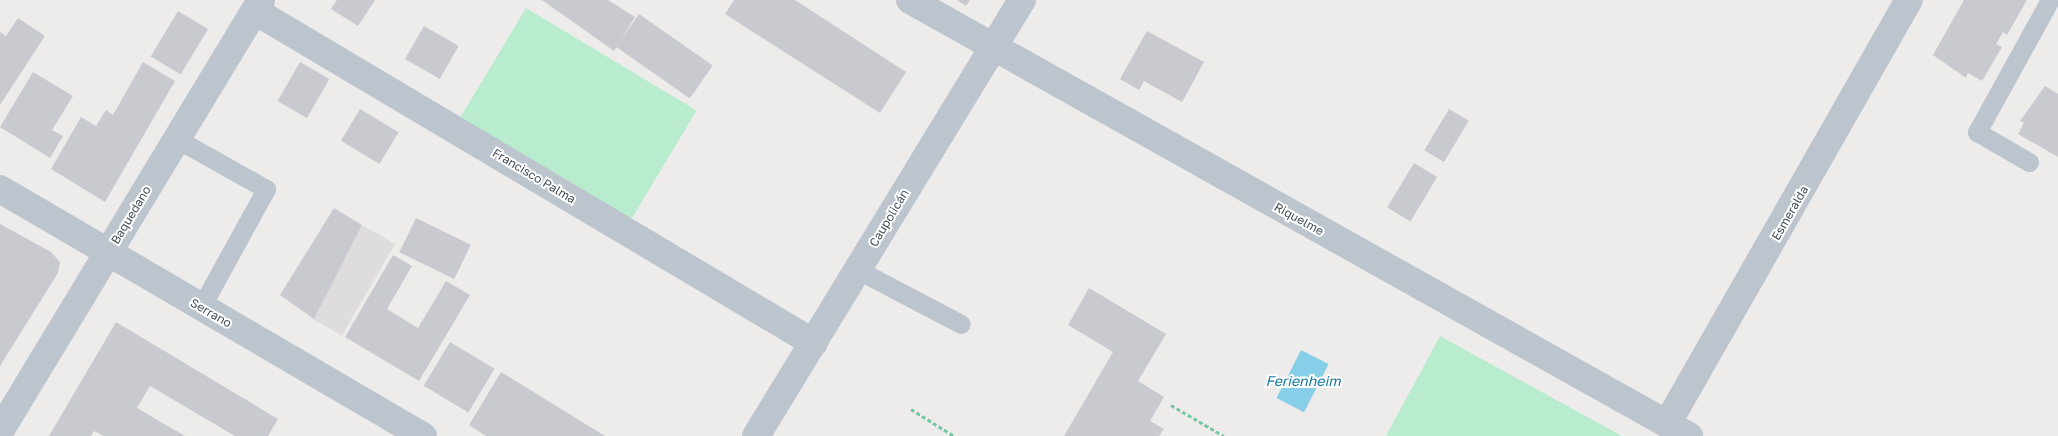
<!DOCTYPE html>
<meta charset="utf-8">
<style>
body{margin:0}
#map{position:relative;width:2058px;height:436px;overflow:hidden;background:#eeebeb;font-family:"Golos Text",sans-serif}
div>[style]{position:absolute}
.education>*{inset:0;background:#dfdcdd;transform-origin:0 0}
.green>*{inset:0;background:#b9eccf;transform-origin:0 0}
.water>*{inset:0;background:#87cfe8;transform-origin:0 0}
.building>*{inset:0;background:#c8cad0;transform-origin:0 0}
.path>*{height:3px;margin-top:-1.5px;transform-origin:0;background:repeating-linear-gradient(90deg,#73c8a2 0 4px,transparent 0 6.5px)}
.service>*{height:19px;margin:-9.5px;padding:0 9.5px;transform-origin:9.5px;border-radius:9.5px;background:#bcc5ce}
.minor>*{height:28px;margin:-14px;padding:0 14px;transform-origin:14px;border-radius:14px;background:#bcc5ce}
.tertiary>*{height:28px;margin:-14px;padding:0 14px;transform-origin:14px;border-radius:14px;background:#bcc5ce}
span{translate:-50% -50%;white-space:nowrap;text-align:center;line-height:1.15;-webkit-text-stroke:4px #fff;paint-order:stroke}
.street-label{font-size:12px;color:#444e58}
.water-label{font-size:14px;color:#117a9e;font-style:italic}
</style>
<div id="map">
<div class="education">
<i style="left:362px;top:225px;width:38px;height:106px;rotate:30deg"></i>
</div>
<div class="green">
<i style="left:526px;top:8px;width:199px;height:130px;rotate:31deg"></i>
<i style="clip-path:polygon(1440px 336px,1622px 436px,1386px 436px)"></i>
</div>
<div class="water">
<i style="left:1301px;top:350px;width:31px;height:54px;rotate:27deg"></i>
</div>
<div class="building">
<i style="clip-path:polygon(337px 0,375px 0,358px 26px,331px 9px)"></i>
<i style="clip-path:polygon(542px 0,608px 0,635px 17px,614px 51px)"></i>
<i style="clip-path:polygon(734px 0,795px 0,906px 72px,880px 113px,725px 14px)"></i>
<i style="clip-path:polygon(957px 0,970px 0,966px 6px)"></i>
<i style="clip-path:polygon(1964px 0,2027px 0,2007px 35px,2003px 32px,1996px 44px,2002px 47px,1982px 81px,1968px 73px,1966px 78px,1933px 55px)"></i>
<i style="left:178px;top:11px;width:35px;height:53px;rotate:31deg"></i>
<i style="left:639px;top:14px;width:90px;height:40px;rotate:35deg"></i>
<i style="clip-path:polygon(18px 18px,45px 36px,0 105px,0 32px,6px 36px)"></i>
<i style="left:424px;top:26px;width:40px;height:38px;rotate:30deg"></i>
<i style="clip-path:polygon(1147px 31px,1204px 62px,1182px 102px,1144px 81px,1139px 90px,1120px 79px)"></i>
<i style="clip-path:polygon(143px 62px,175px 81px,105px 202px,51px 169px,81px 117px,96px 126px,106px 110px,113px 115px)"></i>
<i style="left:300px;top:62px;width:34px;height:45px;rotate:30deg"></i>
<i style="clip-path:polygon(33px 72px,73px 96px,52px 130px,63px 136px,50px 158px,0 127px)"></i>
<i style="clip-path:polygon(2045px 86px,2058px 94px,2058px 157px,2018px 134px,2024px 123px,2020px 121px)"></i>
<i style="left:360px;top:109px;width:45px;height:37px;rotate:31deg"></i>
<i style="left:1449px;top:109px;width:23px;height:48px;rotate:31deg"></i>
<i style="left:1414px;top:163px;width:27px;height:52px;rotate:31deg"></i>
<i style="clip-path:polygon(334px 208px,362px 225px,314px 319px,280px 295px)"></i>
<i style="left:416px;top:218px;width:61px;height:38px;rotate:26deg"></i>
<i style="clip-path:polygon(0 224px,51px 252px,60px 262px,58px 273px,0 366px)"></i>
<i style="clip-path:polygon(393px 255px,412px 266px,387px 309px,418px 328px,446px 281px,470px 295px,419px 381px,345px 337px)"></i>
<i style="clip-path:polygon(1089px 288px,1166px 334px,1138px 381px,1164px 397px,1150px 421px,1164px 429px,1159px 436px,1064px 436px,1113px 352px,1068px 325px)"></i>
<i style="clip-path:polygon(116px 322px,278px 419px,268px 436px,235px 436px,150px 386px,137px 408px,185px 436px,104px 436px,94px 431px,91px 436px,49px 436px)"></i>
<i style="left:450px;top:342px;width:52px;height:51px;rotate:31deg"></i>
<i style="clip-path:polygon(501px 372px,605px 436px,486px 436px,469px 425px)"></i>
</div>
<div class="path">
<i style="left:1171px;top:405px;width:61px;rotate:30.3deg"></i>
<i style="left:911px;top:409px;width:51px;rotate:32.1deg"></i>
</div>
<div class="service">
<i style="left:177px;top:139px;width:102px;rotate:29.3deg"></i>
<i style="left:266px;top:189px;width:135px;rotate:118.8deg"></i>
<i style="left:2029px;top:162px;width:60px;rotate:-150deg"></i>
<i style="left:1977px;top:132px;width:151px;rotate:-61.1deg"></i>
<i style="left:858px;top:270px;width:116px;rotate:27.7deg"></i>
</div>
<div class="minor">
<i style="left:910px;top:0;width:893px;rotate:29.24deg"></i>
<i style="left:255px;top:11px;width:650px;rotate:30.71deg"></i>
<i style="left:0;top:189px;width:490px;rotate:30.3deg"></i>
<i style="left:1667px;top:424px;width:488px;rotate:-60.3deg"></i>
<i style="left:0;top:431px;width:504px;rotate:-58.8deg"></i>
</div>
<div class="tertiary">
<i style="left:756px;top:436px;width:511px;rotate:-58.61deg"></i>
</div>
<div class="street-label">
<span style="left:534px;top:176px;rotate:31deg">Francisco Palma</span>
<span style="left:1790px;top:213px;rotate:-60deg">Esmeralda</span>
<span style="left:131px;top:215px;rotate:-59deg">Baquedano</span>
<span style="left:889px;top:218px;rotate:-59deg">Caupolicán</span>
<span style="left:1299px;top:219px;rotate:29deg">Riquelme</span>
<span style="left:211px;top:313px;rotate:30deg">Serrano</span>
</div>
<div class="water-label">
<span style="left:1303px;top:381px">Ferienheim</span>
</div>
</div>
